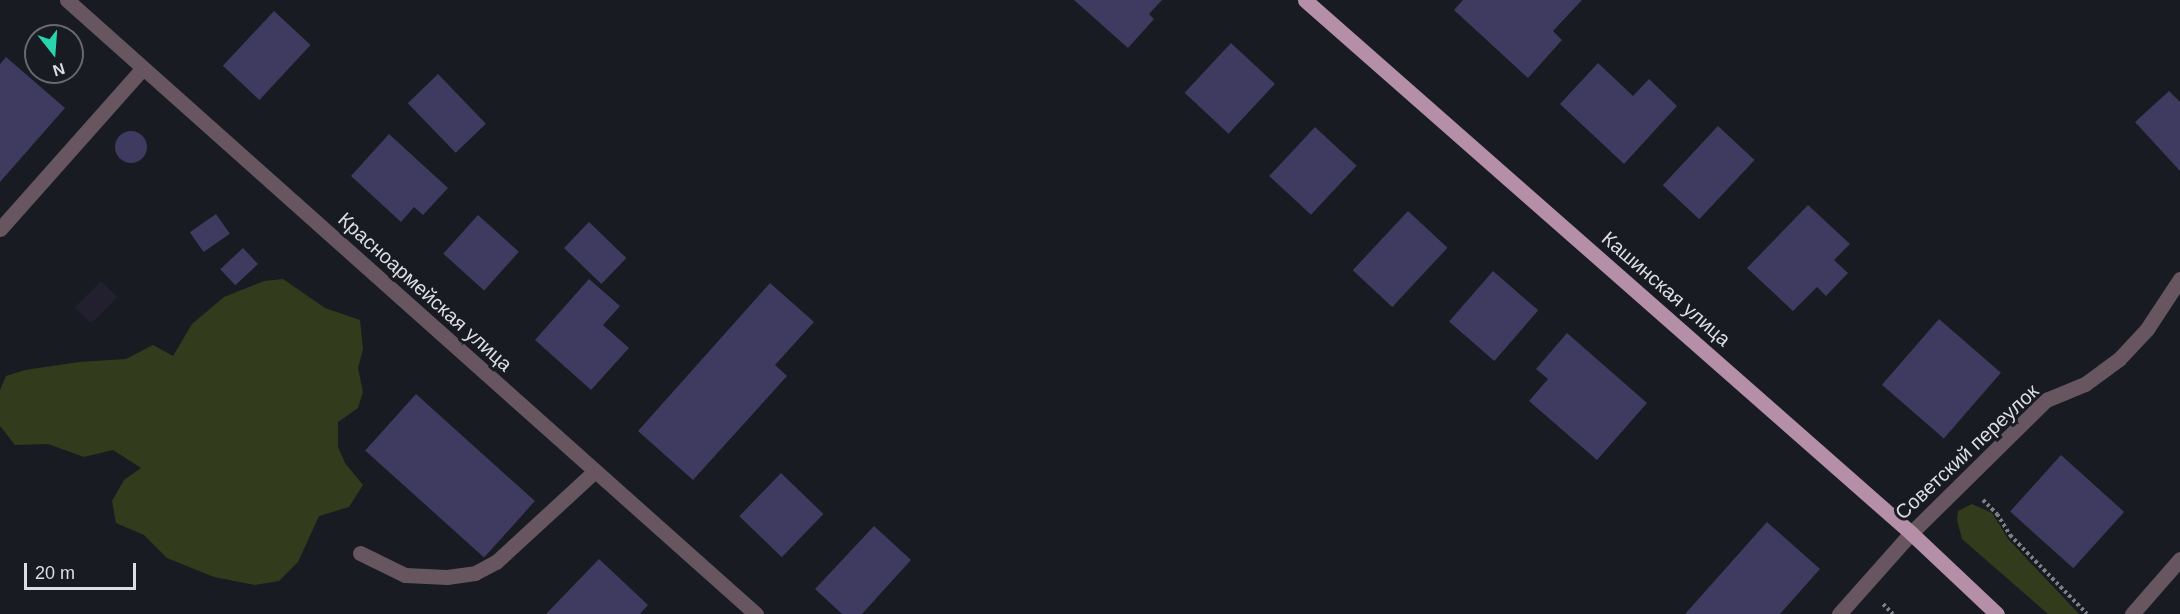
<!DOCTYPE html>
<meta charset="utf-8">
<style>
body{margin:0}
#map{position:relative;width:2180px;height:614px;overflow:hidden;background:#181b21;font-family:Arial,sans-serif}
div>[style]{position:absolute}
.industrial>*{inset:0;background:#221f2f;transform-origin:0 0}
.green>*{inset:0;background:#323c1c}
.building>*{inset:0;background:#3f3a60;transform-origin:0 0}
.round{border-radius:50%}
.path>*{height:4px;margin-top:-2px;transform-origin:0;background:repeating-linear-gradient(90deg,#7d8085 0 3px,transparent 0 6px)}
.lane>*{height:15px;margin:-7.5px;padding:0 7.5px;transform-origin:7.5px;border-radius:7.5px;background:#675560}
.street>*{height:15px;margin:-7.5px;padding:0 7.5px;transform-origin:7.5px;border-radius:7.5px;background:#675560}
.primary>*{height:15px;margin:-7.5px;padding:0 7.5px;transform-origin:7.5px;border-radius:7.5px;background:#b48fa7}
span{translate:-50% -50%;white-space:nowrap;text-align:center;line-height:1.15;-webkit-text-stroke:6px #181b21;paint-order:stroke}
.street-label{font-size:20px;color:#dcdee3}
.north{position:absolute;left:24px;top:24px;width:60px;height:60px;box-sizing:border-box;background:#181b21;border:2px solid #66696f;border-radius:50%;rotate:163deg;font-size:16px;font-weight:700;line-height:24px;text-align:center;color:#dcdee3}
.north::after{content:'';display:block;margin:auto;width:21px;height:27px;background:#28d5ad;clip-path:polygon(50% 0,100% 100%,50% 72%,0 100%)}
.scale{position:absolute;left:24px;top:563px;width:112px;height:27px;box-sizing:border-box;border:3px solid #dcdee3;border-top:0;padding-left:8px;font-size:18px;line-height:21px;white-space:nowrap;color:#dcdee3;-webkit-text-stroke:4px #181b21;paint-order:stroke}
</style>
<div id="map">
<div class="industrial">
<i style="left:101px;top:281px;width:23px;height:37px;rotate:45deg"></i>
</div>
<div class="green">
<i style="clip-path:polygon(283px 279px,325px 308px,360px 320px,363px 349px,358px 368px,363px 392px,358px 408px,338px 422px,338px 447px,345px 463px,363px 485px,349px 507px,319px 516px,298px 562px,279px 581px,255px 585px,214px 577px,167px 558px,144px 535px,116px 523px,112px 501px,124px 480px,141px 468px,113px 450px,84px 457px,48px 444px,15px 445px,0 426px,0 390px,6px 376px,25px 370px,79px 362px,126px 359px,153px 345px,173px 356px,192px 324px,224px 297px,264px 281px)"></i>
<i style="clip-path:polygon(1972px 504px,1992px 513px,2009px 540px,2079px 614px,2048px 614px,1962px 539px,1957px 520px,1958px 511px)"></i>
</div>
<div class="building">
<i style="clip-path:polygon(1074px 0,1162px 0,1149px 14px,1154px 19px,1128px 48px)"></i>
<i style="clip-path:polygon(1463px 0,1582px 0,1553px 31px,1562px 40px,1528px 78px,1454px 10px)"></i>
<i style="left:274px;top:11px;width:50px;height:75px;rotate:43deg"></i>
<i style="left:1231px;top:43px;width:60px;height:68px;rotate:43deg"></i>
<i style="clip-path:polygon(6px 57px,65px 108px,0 182px,0 64px)"></i>
<i style="clip-path:polygon(1598px 63px,1633px 96px,1649px 79px,1677px 106px,1624px 164px,1560px 104px)"></i>
<i style="left:438px;top:74px;width:69px;height:42px;rotate:46deg"></i>
<i style="clip-path:polygon(2169px 91px,2180px 102px,2180px 171px,2135px 122px)"></i>
<i style="left:1718px;top:126px;width:50px;height:81px;rotate:43deg"></i>
<i style="left:1315px;top:127px;width:57px;height:67px;rotate:43deg"></i>
<i class="round" style="left:115px;top:131px;width:32px;height:32px"></i>
<i style="clip-path:polygon(389px 134px,448px 188px,423px 215px,414px 207px,401px 222px,351px 176px)"></i>
<i style="clip-path:polygon(1808px 205px,1850px 244px,1834px 260px,1848px 273px,1826px 296px,1817px 287px,1793px 311px,1747px 268px)"></i>
<i style="left:1408px;top:211px;width:54px;height:81px;rotate:43deg"></i>
<i style="left:216px;top:214px;width:24px;height:32px;rotate:55deg"></i>
<i style="left:478px;top:215px;width:55px;height:52px;rotate:42deg"></i>
<i style="left:589px;top:222px;width:52px;height:36px;rotate:44deg"></i>
<i style="left:243px;top:248px;width:22px;height:31px;rotate:47deg"></i>
<i style="left:1493px;top:271px;width:60px;height:67px;rotate:41deg"></i>
<i style="clip-path:polygon(589px 279px,620px 306px,603px 325px,629px 348px,591px 390px,535px 340px)"></i>
<i style="clip-path:polygon(770px 283px,814px 322px,775px 365px,787px 376px,693px 480px,638px 431px)"></i>
<i style="left:1939px;top:319px;width:82px;height:87px;rotate:41deg"></i>
<i style="clip-path:polygon(1567px 333px,1647px 403px,1597px 460px,1529px 401px,1548px 379px,1536px 369px)"></i>
<i style="left:416px;top:394px;width:160px;height:76px;rotate:42deg"></i>
<i style="left:2061px;top:455px;width:85px;height:76px;rotate:42deg"></i>
<i style="left:781px;top:473px;width:59px;height:60px;rotate:44deg"></i>
<i style="clip-path:polygon(1767px 522px,1820px 569px,1780px 614px,1685px 614px)"></i>
<i style="clip-path:polygon(874px 526px,911px 560px,862px 614px,842px 614px,815px 589px)"></i>
<i style="clip-path:polygon(599px 559px,648px 605px,640px 614px,546px 614px)"></i>
</div>
<div class="path">
<i style="left:1983px;top:500px;width:20px;rotate:45deg"></i>
<i style="left:1997px;top:514px;width:25px;rotate:58deg"></i>
<i style="left:2010px;top:535px;width:110px;rotate:45.7deg"></i>
<i style="left:1883px;top:604px;width:14px;rotate:45deg"></i>
</div>
<div class="lane">
<i style="left:0;top:229px;width:215px;rotate:-48.4deg"></i>
<i style="left:360px;top:553px;width:50px;rotate:26.1deg"></i>
<i style="left:405px;top:575px;width:42px;rotate:2.7deg"></i>
<i style="left:447px;top:577px;width:28px;rotate:-8deg"></i>
<i style="left:475px;top:573px;width:24px;rotate:-28deg"></i>
<i style="left:496px;top:562px;width:134px;rotate:-42.6deg"></i>
<i style="left:2132px;top:614px;width:73px;rotate:-48.9deg"></i>
</div>
<div class="street">
<i style="left:67px;top:0;width:923px;rotate:41.71deg"></i>
<i style="left:1839px;top:614px;width:108px;rotate:-48.4deg"></i>
<i style="left:1911px;top:533px;width:190px;rotate:-44.6deg"></i>
<i style="left:2046px;top:400px;width:42px;rotate:-22.3deg"></i>
<i style="left:2085px;top:384px;width:42px;rotate:-36.3deg"></i>
<i style="left:2119px;top:359px;width:41px;rotate:-47deg"></i>
<i style="left:2147px;top:329px;width:60px;rotate:-56.6deg"></i>
</div>
<div class="primary">
<i style="left:1305px;top:0;width:807px;rotate:41.33deg"></i>
<i style="left:1911px;top:533px;width:118px;rotate:43.3deg"></i>
</div>
<div class="street-label">
<span style="left:1666px;top:289px;rotate:41deg">Кашинская улица</span>
<span style="left:425px;top:292px;rotate:42deg">Красноармейская улица</span>
<span style="left:1967px;top:452px;rotate:-43deg">Советский переулок</span>
</div>
<div class="north">N</div>
<div class="scale">20 m</div>
</div>
